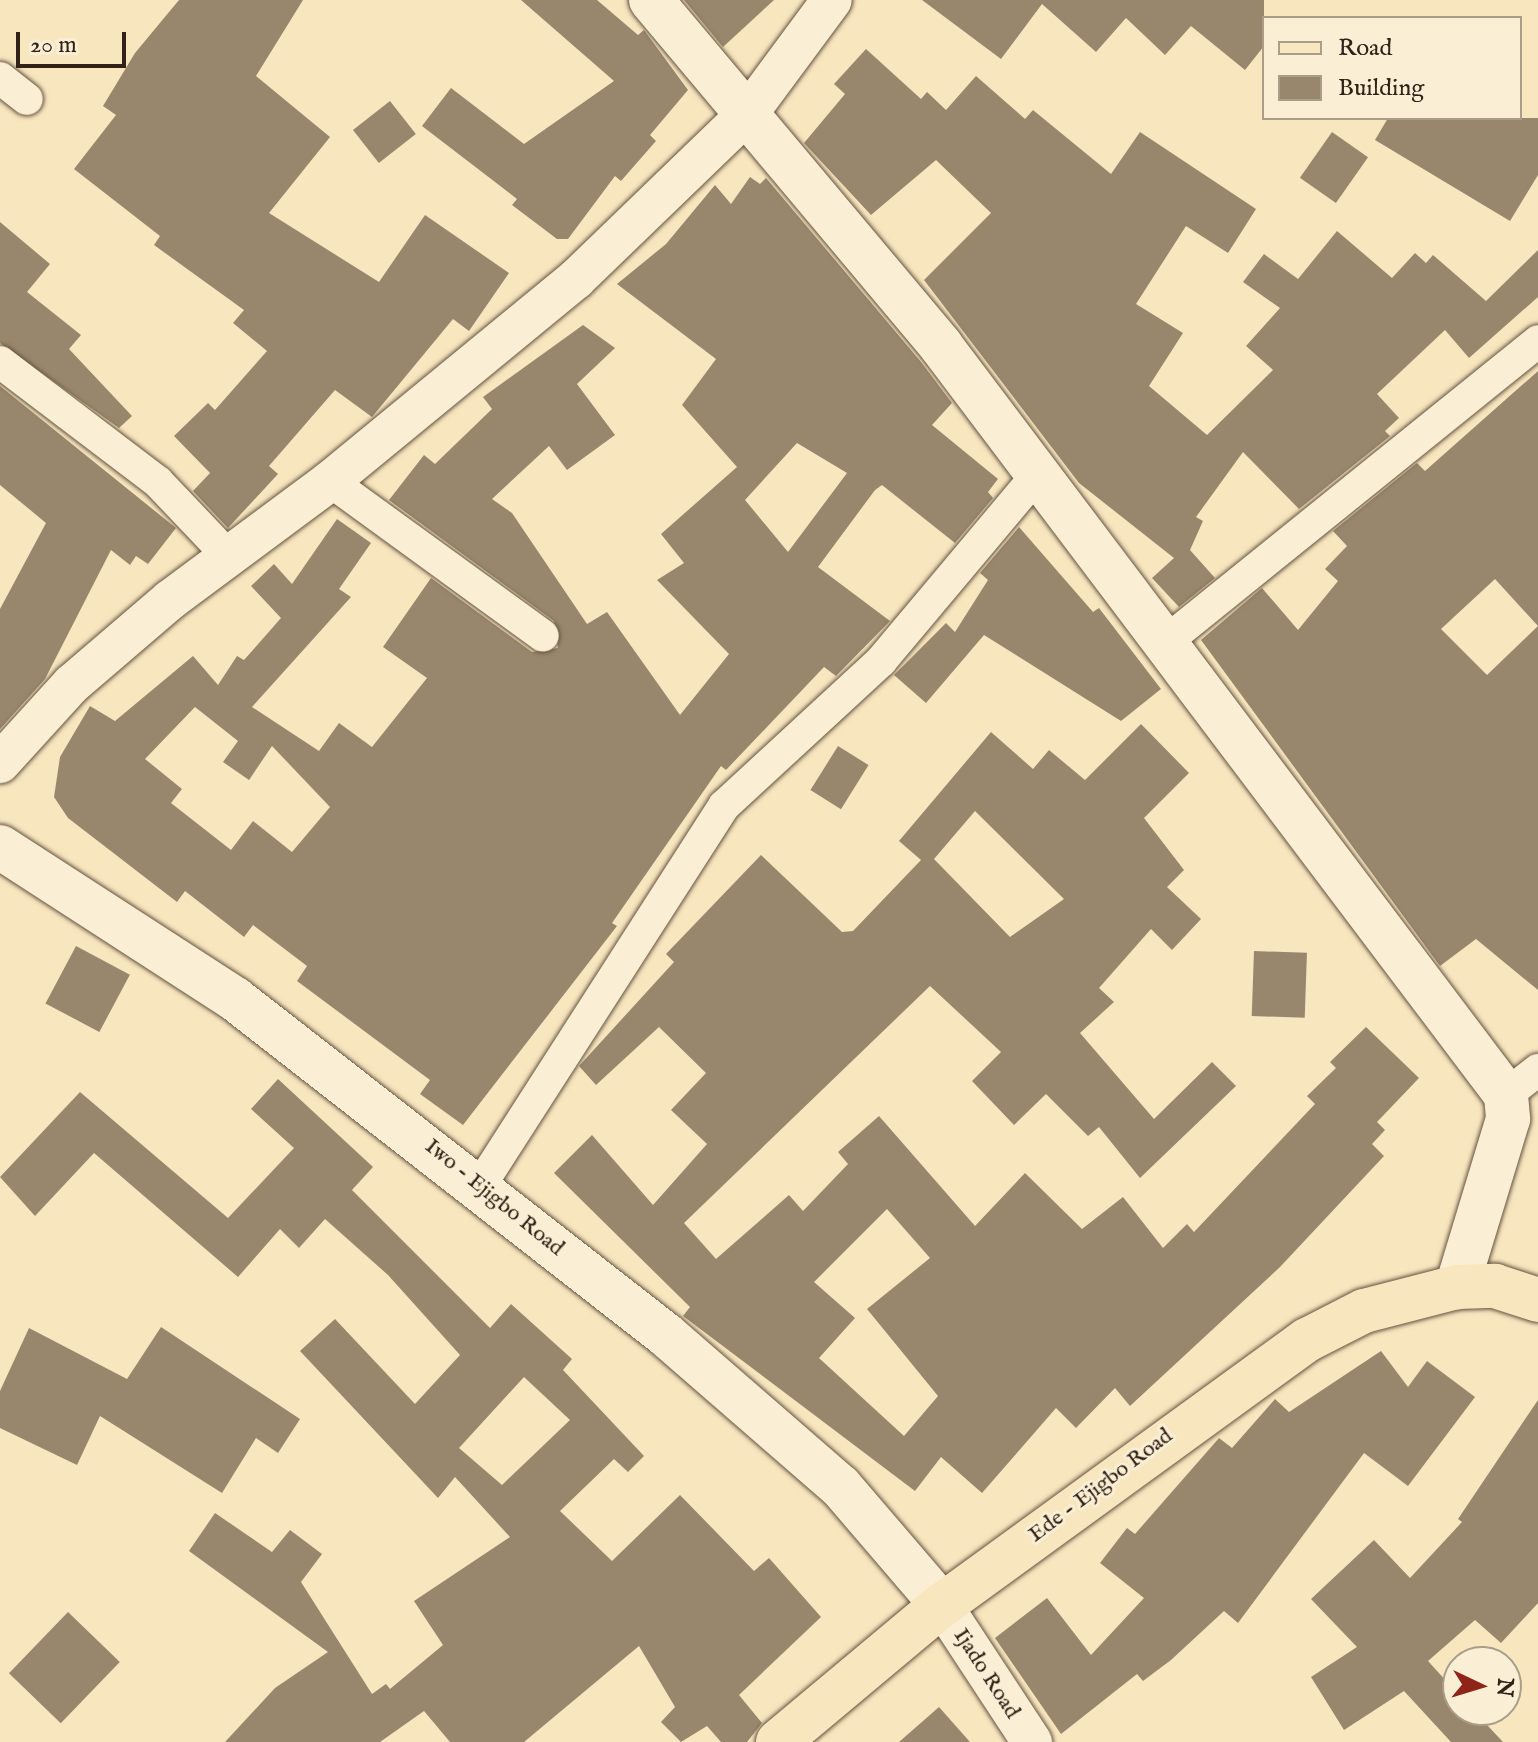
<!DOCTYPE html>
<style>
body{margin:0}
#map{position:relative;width:1538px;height:1742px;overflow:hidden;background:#f8e6be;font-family:"IM FELL English",serif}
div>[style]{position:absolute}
.building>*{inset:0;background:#99876d;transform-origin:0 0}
.roads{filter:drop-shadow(0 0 2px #645240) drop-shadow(0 0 2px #645240)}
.minor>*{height:32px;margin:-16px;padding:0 16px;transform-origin:16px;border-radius:16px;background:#faefd5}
.tertiary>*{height:40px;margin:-20px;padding:0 20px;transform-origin:20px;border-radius:20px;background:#faefd5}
.secondary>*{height:44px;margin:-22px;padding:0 22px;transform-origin:22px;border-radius:22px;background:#faefd5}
.primary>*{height:44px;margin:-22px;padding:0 22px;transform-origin:22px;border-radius:22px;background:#f8e6be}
span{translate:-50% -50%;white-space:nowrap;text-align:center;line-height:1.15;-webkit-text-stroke:6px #faefd5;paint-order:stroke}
.street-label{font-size:22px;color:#322116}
.legend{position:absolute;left:1262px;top:16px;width:260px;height:104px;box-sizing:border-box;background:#faefd5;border:2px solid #aa9d89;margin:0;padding:10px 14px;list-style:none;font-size:24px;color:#322116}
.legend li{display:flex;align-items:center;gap:16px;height:40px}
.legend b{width:40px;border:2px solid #aa9d89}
.north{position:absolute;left:1442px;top:1646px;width:80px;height:80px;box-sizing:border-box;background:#faefd5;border:2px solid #aa9d89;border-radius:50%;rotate:94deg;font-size:22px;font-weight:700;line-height:32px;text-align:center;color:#322116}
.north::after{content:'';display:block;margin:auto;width:28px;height:36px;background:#8f2418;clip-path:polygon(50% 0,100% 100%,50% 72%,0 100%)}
.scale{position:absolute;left:16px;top:32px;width:110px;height:36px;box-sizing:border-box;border:4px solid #322116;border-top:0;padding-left:10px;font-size:24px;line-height:28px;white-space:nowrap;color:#322116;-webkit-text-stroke:6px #faefd5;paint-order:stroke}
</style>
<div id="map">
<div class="building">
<i style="clip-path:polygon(179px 0,303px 0,256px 76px,330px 137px,269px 213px,379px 282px,425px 215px,509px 273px,469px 331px,453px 319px,372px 417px,335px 390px,269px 466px,278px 474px,228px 528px,193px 491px,210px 473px,174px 436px,208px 403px,215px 410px,267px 351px,233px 323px,244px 310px,154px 245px,160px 236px,74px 169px,116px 115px,103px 106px,135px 53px)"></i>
<i style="clip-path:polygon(521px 0,597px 0,638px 35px,644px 30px,688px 90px,650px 135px,656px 141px,621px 181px,615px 176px,568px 239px,557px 239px,512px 205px,517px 199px,422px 126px,451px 88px,524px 144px,614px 81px)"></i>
<i style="clip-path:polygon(684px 0,774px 0,723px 47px)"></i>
<i style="clip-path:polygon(922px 0,1264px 0,1264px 46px,1245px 70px,1191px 26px,1165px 55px,1126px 18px,1096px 52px,1042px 4px,1001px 59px)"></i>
<i style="clip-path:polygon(866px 49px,921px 99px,927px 92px,946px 110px,976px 76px,1025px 119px,1033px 110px,1111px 174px,1140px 132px,1256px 209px,1228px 253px,1186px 226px,1136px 304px,1183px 333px,1149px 386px,1207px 435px,1273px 370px,1246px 346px,1280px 308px,1243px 282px,1264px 254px,1298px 279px,1337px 231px,1392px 278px,1415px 253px,1426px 263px,1433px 255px,1486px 301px,1538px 250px,1538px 297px,1469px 358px,1445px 330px,1377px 394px,1399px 418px,1385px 431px,1390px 436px,1299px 509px,1243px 452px,1196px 517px,1203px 521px,1190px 550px,1215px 578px,1179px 607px,1152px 578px,1174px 558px,1079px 483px,924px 280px,991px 213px,936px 160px,871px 215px,804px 143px,845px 94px,834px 84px)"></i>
<i style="left:390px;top:101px;width:42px;height:47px;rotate:52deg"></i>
<i style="clip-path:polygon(1388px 118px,1538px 118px,1538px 175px,1510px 221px,1375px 140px)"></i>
<i style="left:1332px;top:132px;width:44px;height:56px;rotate:35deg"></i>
<i style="clip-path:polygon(evenodd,750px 177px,760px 184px,766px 178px,921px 362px,952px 403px,932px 425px,998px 479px,988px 492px,993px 498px,955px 543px,882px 485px,875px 490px,818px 567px,890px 621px,836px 676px,824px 667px,726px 770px,721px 766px,612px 923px,617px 926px,463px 1125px,420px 1094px,430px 1080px,297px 981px,307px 966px,253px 925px,244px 937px,185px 891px,177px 902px,68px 818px,54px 797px,60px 757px,90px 706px,115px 721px,193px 656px,218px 685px,237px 656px,244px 660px,281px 618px,251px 586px,274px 564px,292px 584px,337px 519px,371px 543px,339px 589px,351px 597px,252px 707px,319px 751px,339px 723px,372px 747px,427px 678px,383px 647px,431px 578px,532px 652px,558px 648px,554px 621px,389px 500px,424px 455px,435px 464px,492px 409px,483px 397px,583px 325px,615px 348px,577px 384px,615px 435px,567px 470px,549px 446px,492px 499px,512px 513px,587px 624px,607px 612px,680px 715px,729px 654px,657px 580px,684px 563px,661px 534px,737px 467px,682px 405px,716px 359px,617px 284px,666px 244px,715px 185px,731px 204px,750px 177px,797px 443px,847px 473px,788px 552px,745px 500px,797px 443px,750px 177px,195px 707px,238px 741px,223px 762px,249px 780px,272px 746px,330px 807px,292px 852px,253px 821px,231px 850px,171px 803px,182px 789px,145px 759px,195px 707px)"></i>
<i style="clip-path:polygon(0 222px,50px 264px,27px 292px,81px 335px,69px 349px,132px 416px,119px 428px,0 343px)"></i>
<i style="clip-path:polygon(1538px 371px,1538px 626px,1495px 579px,1441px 629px,1487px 675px,1538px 626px,1538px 990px,1476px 939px,1440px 966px,1201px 640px,1262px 588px,1298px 630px,1338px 581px,1325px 569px,1347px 546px,1333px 531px,1417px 463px,1425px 471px)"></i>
<i style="clip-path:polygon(0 386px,176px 528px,148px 564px,136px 556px,130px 565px,111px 550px,45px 679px,0 729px,0 609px,46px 523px,0 485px)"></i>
<i style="clip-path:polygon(1019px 527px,1093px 612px,1099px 608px,1161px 689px,1121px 721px,984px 635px,926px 703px,894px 675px,946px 623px,955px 632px,988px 580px,980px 573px)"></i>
<i style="clip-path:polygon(evenodd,1141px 724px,1189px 773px,1144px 818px,1184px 870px,1167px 887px,1201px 919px,1172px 950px,1151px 929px,1099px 988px,1114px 1002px,1080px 1033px,1154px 1119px,1212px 1062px,1236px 1086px,1140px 1178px,1099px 1127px,1088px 1136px,1046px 1094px,1014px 1125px,972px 1081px,1001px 1052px,930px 986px,684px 1223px,716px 1259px,789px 1195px,803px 1211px,848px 1164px,838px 1152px,879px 1116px,975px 1226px,1025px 1173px,1082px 1229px,1123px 1197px,1163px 1248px,1187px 1224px,1194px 1232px,1315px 1104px,1307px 1096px,1336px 1068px,1330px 1062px,1366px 1027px,1419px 1078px,1377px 1122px,1385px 1130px,1372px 1144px,1384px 1156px,1280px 1267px,1130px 1406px,1115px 1388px,1076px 1428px,1056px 1408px,982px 1493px,941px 1457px,915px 1491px,683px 1316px,690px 1307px,554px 1173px,592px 1135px,653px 1205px,707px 1144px,671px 1110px,706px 1073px,659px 1027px,596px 1085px,579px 1066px,674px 962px,666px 954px,761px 855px,842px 932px,853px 931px,921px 860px,899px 841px,991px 732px,1033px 769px,1049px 750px,1085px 780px,1141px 724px,975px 811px,1064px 899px,1010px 937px,934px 859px,975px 811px,1141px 724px,887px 1209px,930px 1258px,867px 1309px,938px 1396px,904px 1436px,819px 1358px,855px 1318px,814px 1282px,887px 1209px)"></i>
<i style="left:838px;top:746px;width:36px;height:52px;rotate:32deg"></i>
<i style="left:76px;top:946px;width:61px;height:65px;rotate:28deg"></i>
<i style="left:1254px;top:951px;width:53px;height:65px;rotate:2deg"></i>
<i style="clip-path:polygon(evenodd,278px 1079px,373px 1167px,352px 1190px,490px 1328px,511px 1304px,572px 1359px,563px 1370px,644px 1456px,628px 1472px,614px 1459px,560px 1511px,612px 1561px,680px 1495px,754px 1571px,769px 1558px,821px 1617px,739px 1695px,762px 1723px,747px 1742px,721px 1742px,707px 1726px,681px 1742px,661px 1722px,675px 1707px,639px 1646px,524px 1742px,450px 1742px,424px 1711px,380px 1742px,225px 1742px,275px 1688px,328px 1652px,189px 1551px,215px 1513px,272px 1552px,290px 1530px,322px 1554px,301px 1582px,372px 1694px,386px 1684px,390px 1689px,443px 1645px,414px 1601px,510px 1537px,455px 1477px,438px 1498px,300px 1351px,335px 1319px,415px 1404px,460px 1355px,388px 1275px,325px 1219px,299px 1248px,280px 1229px,238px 1277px,94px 1153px,35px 1216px,0 1177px,80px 1092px,228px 1218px,294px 1148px,251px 1109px,278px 1079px,524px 1377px,570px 1420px,502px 1485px,459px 1448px,524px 1377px)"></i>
<i style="clip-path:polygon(161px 1327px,300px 1419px,278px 1453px,256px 1438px,222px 1493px,100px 1416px,77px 1465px,0 1428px,0 1391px,29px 1328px,127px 1379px)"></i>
<i style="clip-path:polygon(1381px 1351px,1408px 1387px,1427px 1361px,1475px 1397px,1408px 1486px,1364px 1453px,1238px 1623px,1224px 1611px,1171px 1660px,1143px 1681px,1137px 1674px,1061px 1734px,995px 1638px,1047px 1598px,1091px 1655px,1144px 1598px,1100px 1563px,1127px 1528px,1135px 1534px,1219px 1438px,1232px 1448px,1275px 1399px,1289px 1412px)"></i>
<i style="clip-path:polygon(1538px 1400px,1538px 1603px,1501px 1643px,1475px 1620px,1428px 1661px,1458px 1694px,1458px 1710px,1473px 1710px,1503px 1742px,1451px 1742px,1404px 1691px,1344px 1730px,1311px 1677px,1357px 1647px,1311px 1599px,1374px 1540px,1410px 1578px,1462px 1522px,1458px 1519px)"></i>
<i style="left:68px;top:1612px;width:72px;height:85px;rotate:44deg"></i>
<i style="clip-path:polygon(939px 1707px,970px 1742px,899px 1742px)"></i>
</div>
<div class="roads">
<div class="minor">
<i style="left:0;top:78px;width:34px;rotate:38deg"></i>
<i style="left:0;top:362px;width:198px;rotate:37.2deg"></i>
<i style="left:158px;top:482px;width:105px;rotate:46.5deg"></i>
<i style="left:330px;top:481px;width:263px;rotate:36deg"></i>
<i style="left:1168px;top:640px;width:476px;rotate:-38.9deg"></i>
<i style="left:1506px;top:1095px;width:41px;rotate:-38deg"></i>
<i style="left:480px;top:1186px;width:452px;rotate:-57.3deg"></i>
<i style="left:724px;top:806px;width:214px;rotate:-42.7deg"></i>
<i style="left:881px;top:661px;width:246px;rotate:-50deg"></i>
</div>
<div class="tertiary">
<i style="left:0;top:763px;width:107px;rotate:-47.7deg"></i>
<i style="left:72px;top:684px;width:129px;rotate:-40.6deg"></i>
<i style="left:170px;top:600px;width:199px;rotate:-36.6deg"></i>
<i style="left:330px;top:481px;width:318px;rotate:-39.4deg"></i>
<i style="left:576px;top:279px;width:240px;rotate:-44deg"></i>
<i style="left:749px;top:112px;width:139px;rotate:-53.5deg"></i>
<i style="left:942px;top:1605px;width:164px;rotate:56.7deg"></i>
</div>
<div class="secondary">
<i style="left:651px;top:0;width:451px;rotate:50deg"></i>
<i style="left:941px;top:346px;width:938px;rotate:52.97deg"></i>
<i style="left:1506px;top:1095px;width:24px;rotate:85deg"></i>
<i style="left:1508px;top:1119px;width:176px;rotate:106.9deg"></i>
<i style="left:0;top:847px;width:280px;rotate:32.9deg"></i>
<i style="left:235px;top:999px;width:546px;rotate:37.94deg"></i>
<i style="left:666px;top:1335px;width:230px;rotate:41deg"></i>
<i style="left:840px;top:1486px;width:157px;rotate:49.4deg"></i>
</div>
<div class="primary">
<i style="left:778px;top:1742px;width:214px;rotate:-39.9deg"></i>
<i style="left:942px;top:1605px;width:451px;rotate:-36deg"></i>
<i style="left:1307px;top:1340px;width:64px;rotate:-27deg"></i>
<i style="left:1364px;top:1311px;width:96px;rotate:-14.5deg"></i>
<i style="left:1457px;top:1287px;width:38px;rotate:-2deg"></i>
<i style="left:1495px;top:1286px;width:45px;rotate:18deg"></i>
</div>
</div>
<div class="street-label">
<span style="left:494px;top:1198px;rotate:39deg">Iwo - Ejigbo Road</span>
<span style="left:1101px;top:1486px;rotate:-37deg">Ede - Ejigbo Road</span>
<span style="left:986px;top:1674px;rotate:57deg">Ijado Road</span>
</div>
<ul class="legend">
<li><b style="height:10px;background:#f8e6be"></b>Road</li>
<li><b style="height:22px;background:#99876d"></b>Building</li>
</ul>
<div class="north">N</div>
<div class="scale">20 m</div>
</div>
